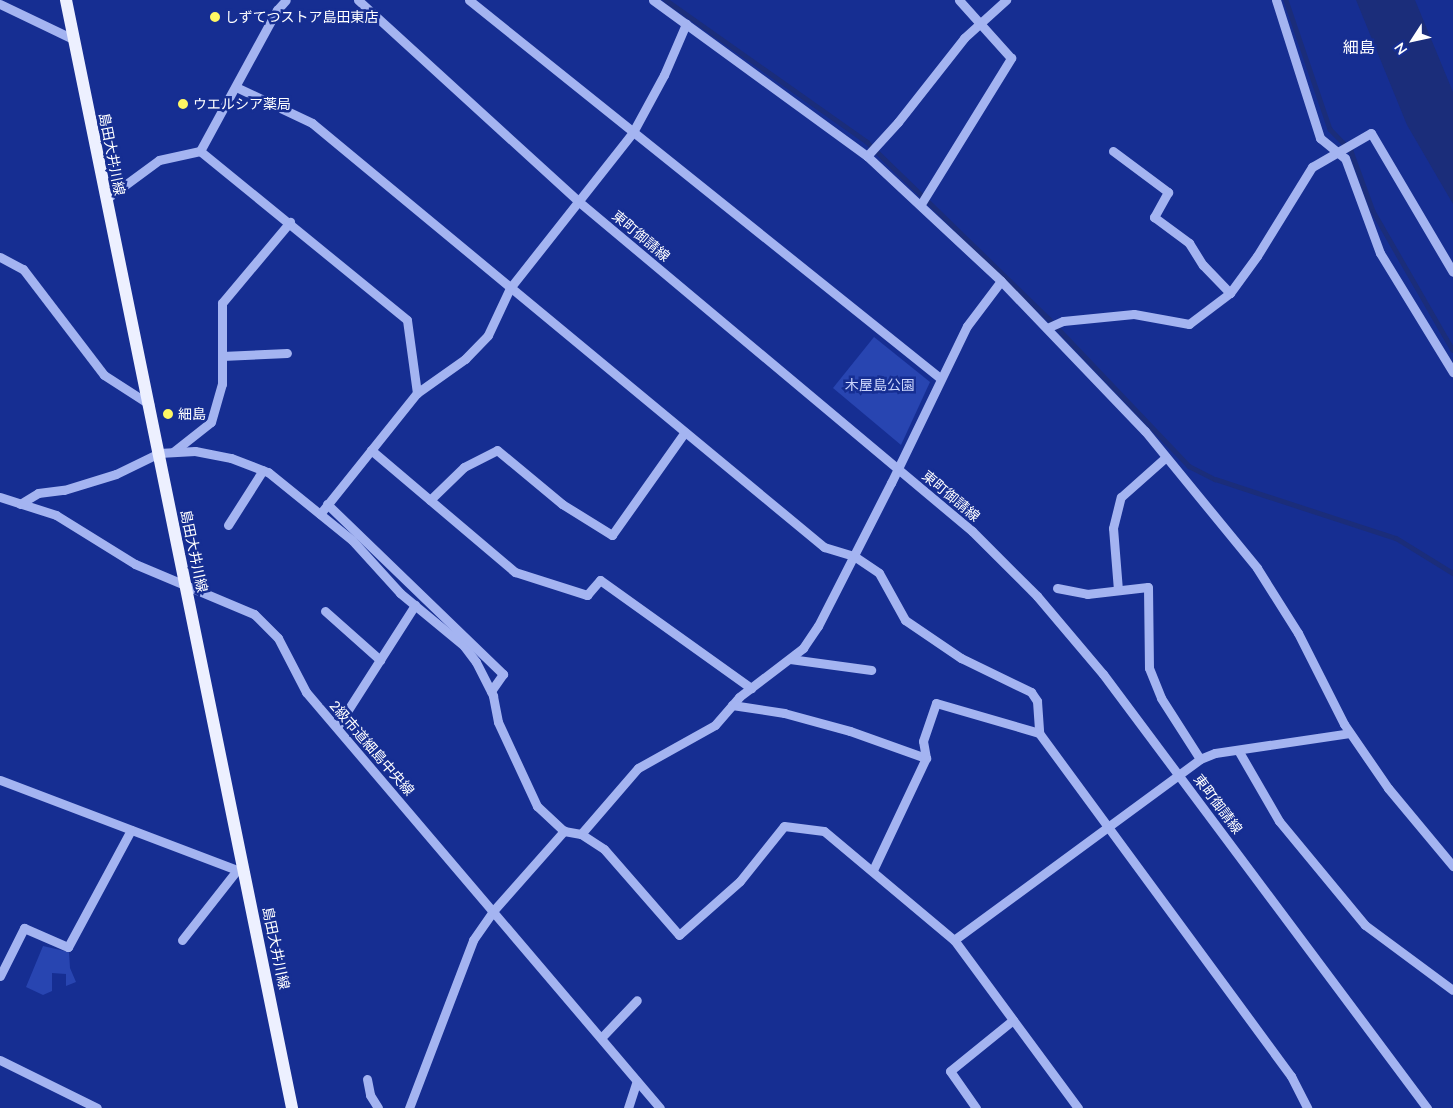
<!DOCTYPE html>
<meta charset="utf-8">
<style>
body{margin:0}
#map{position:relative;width:1453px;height:1108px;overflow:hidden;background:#162e92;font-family:Lato,"Noto Sans JP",sans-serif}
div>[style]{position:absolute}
.green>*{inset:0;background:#2845b1}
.water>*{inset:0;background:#1b2d7a}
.stream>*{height:4.5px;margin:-2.25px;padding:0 2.25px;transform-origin:2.25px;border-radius:2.25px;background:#1b2d7a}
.minor>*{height:9px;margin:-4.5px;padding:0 4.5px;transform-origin:4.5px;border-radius:4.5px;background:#a4b4f1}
.major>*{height:12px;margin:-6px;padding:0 6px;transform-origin:6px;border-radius:6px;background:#edf0ff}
.dots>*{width:14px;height:14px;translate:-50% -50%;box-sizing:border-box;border:2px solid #162e92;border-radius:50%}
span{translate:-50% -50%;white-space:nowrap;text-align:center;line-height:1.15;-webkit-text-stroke:5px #162e92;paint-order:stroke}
.poi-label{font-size:14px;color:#fff}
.left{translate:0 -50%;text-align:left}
.street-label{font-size:14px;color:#fff}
.park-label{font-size:14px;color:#cbd5fc}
.quarter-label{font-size:16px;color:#fff}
.north{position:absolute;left:1388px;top:15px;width:50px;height:50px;-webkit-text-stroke:4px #162e92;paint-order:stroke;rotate:235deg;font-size:14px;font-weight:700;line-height:20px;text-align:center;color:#fff}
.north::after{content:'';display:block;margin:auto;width:18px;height:22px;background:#fff;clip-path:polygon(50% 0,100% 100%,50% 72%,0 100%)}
</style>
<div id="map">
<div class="green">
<i style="clip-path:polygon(874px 337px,930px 382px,901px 445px,833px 388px)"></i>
<i style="clip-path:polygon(43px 946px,69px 952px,70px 968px,76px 982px,66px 986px,66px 974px,52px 973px,52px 991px,43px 995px,26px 987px)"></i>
</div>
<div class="water">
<i style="clip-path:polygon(1356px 0,1415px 0,1453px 92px,1453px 204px,1407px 125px)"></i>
</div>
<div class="stream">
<i style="left:666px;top:0;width:246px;rotate:35.2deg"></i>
<i style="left:867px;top:142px;width:254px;rotate:44.2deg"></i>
<i style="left:1049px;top:319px;width:203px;rotate:46.4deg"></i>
<i style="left:1189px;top:466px;width:29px;rotate:27deg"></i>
<i style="left:1215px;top:479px;width:190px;rotate:18.1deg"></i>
<i style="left:1396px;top:538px;width:67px;rotate:31.6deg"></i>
<i style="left:1286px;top:0;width:136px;rotate:71.2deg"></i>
<i style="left:1330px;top:129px;width:30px;rotate:46deg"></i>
<i style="left:1351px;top:151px;width:64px;rotate:69.9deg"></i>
<i style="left:1373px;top:211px;width:160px;rotate:60.1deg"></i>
</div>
<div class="minor">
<i style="left:358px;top:0;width:298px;rotate:42.4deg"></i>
<i style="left:578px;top:201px;width:514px;rotate:39.95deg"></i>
<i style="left:972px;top:531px;width:92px;rotate:45deg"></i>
<i style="left:1037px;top:596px;width:102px;rotate:49.8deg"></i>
<i style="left:1103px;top:674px;width:542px;rotate:53.26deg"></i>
<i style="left:469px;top:0;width:604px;rotate:38.75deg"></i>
<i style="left:653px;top:0;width:265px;rotate:36.1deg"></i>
<i style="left:867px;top:156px;width:183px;rotate:43deg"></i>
<i style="left:1001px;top:281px;width:208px;rotate:46.2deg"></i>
<i style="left:1145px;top:431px;width:177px;rotate:50.7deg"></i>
<i style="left:1257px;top:568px;width:77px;rotate:57.8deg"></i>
<i style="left:1298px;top:633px;width:102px;rotate:63.2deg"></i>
<i style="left:1344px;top:724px;width:78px;rotate:55.5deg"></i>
<i style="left:1388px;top:788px;width:102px;rotate:50.2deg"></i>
<i style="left:1276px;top:0;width:145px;rotate:72.3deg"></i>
<i style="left:1320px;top:138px;width:32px;rotate:39deg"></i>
<i style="left:1345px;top:158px;width:101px;rotate:69.8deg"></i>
<i style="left:1380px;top:253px;width:140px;rotate:58.5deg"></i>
<i style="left:0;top:4px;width:83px;rotate:25.6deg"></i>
<i style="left:236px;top:87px;width:84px;rotate:25.3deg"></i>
<i style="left:312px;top:123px;width:665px;rotate:39.63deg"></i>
<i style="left:824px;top:547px;width:31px;rotate:17deg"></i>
<i style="left:854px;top:556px;width:30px;rotate:34deg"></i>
<i style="left:879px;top:573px;width:54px;rotate:61deg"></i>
<i style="left:905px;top:620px;width:68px;rotate:34.2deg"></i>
<i style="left:961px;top:658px;width:78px;rotate:25.9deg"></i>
<i style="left:1031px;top:692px;width:11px;rotate:56deg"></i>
<i style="left:1037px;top:701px;width:32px;rotate:86deg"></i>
<i style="left:1039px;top:733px;width:426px;rotate:53.7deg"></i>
<i style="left:1291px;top:1076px;width:36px;rotate:63deg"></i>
<i style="left:200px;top:151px;width:267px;rotate:39.2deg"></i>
<i style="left:407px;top:320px;width:74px;rotate:82.2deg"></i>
<i style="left:1113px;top:151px;width:69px;rotate:36.7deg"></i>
<i style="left:1168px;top:192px;width:29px;rotate:119deg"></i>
<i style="left:1154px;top:217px;width:44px;rotate:36.6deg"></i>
<i style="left:1189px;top:243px;width:26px;rotate:58deg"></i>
<i style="left:1203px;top:265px;width:39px;rotate:46deg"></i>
<i style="left:867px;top:156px;width:46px;rotate:-47.6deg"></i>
<i style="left:898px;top:122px;width:107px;rotate:-51.8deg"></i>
<i style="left:964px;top:38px;width:57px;rotate:-42.1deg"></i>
<i style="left:106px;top:199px;width:66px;rotate:-36.3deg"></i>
<i style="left:159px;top:160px;width:42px;rotate:-12.4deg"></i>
<i style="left:200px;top:151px;width:161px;rotate:-61.4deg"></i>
<i style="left:277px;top:10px;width:13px;rotate:-48deg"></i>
<i style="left:921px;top:204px;width:172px;rotate:-58.3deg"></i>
<i style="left:1011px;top:58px;width:78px;rotate:-131.9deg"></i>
<i style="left:0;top:257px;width:26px;rotate:28deg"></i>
<i style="left:23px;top:269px;width:133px;rotate:52.6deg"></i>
<i style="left:104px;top:375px;width:54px;rotate:32.8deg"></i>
<i style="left:1047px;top:328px;width:17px;rotate:-24deg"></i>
<i style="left:1063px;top:321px;width:71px;rotate:-5.6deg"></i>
<i style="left:1134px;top:314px;width:56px;rotate:10.3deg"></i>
<i style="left:1189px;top:324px;width:51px;rotate:-37.1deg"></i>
<i style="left:1230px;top:293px;width:46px;rotate:-53.9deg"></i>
<i style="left:1257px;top:256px;width:105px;rotate:-58.3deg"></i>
<i style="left:1312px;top:167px;width:68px;rotate:-30deg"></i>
<i style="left:1371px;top:133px;width:161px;rotate:59.5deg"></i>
<i style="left:222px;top:356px;width:65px;rotate:-2.6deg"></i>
<i style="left:371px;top:450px;width:189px;rotate:40.3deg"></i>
<i style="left:515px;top:572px;width:76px;rotate:17.7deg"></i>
<i style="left:587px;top:595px;width:20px;rotate:-49deg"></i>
<i style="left:600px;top:580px;width:186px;rotate:35.6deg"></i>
<i style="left:173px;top:452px;width:48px;rotate:-38.3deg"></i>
<i style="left:211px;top:422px;width:40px;rotate:-74deg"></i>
<i style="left:222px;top:384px;width:81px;rotate:-90deg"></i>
<i style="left:222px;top:303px;width:106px;rotate:-50deg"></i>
<i style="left:0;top:497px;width:59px;rotate:17.8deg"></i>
<i style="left:56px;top:515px;width:93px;rotate:31.8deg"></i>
<i style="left:135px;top:564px;width:129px;rotate:22.8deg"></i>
<i style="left:254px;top:614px;width:34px;rotate:45deg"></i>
<i style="left:278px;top:638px;width:61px;rotate:62.6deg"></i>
<i style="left:306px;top:692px;width:546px;rotate:49.6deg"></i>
<i style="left:430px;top:500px;width:47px;rotate:-44.1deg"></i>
<i style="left:464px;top:467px;width:37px;rotate:-27deg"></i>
<i style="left:497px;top:450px;width:85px;rotate:39.7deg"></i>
<i style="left:562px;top:504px;width:59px;rotate:31.8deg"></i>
<i style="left:612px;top:535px;width:126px;rotate:-54.7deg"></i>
<i style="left:20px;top:504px;width:21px;rotate:-31deg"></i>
<i style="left:38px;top:493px;width:26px;rotate:-7deg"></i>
<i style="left:64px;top:490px;width:54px;rotate:-17.1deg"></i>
<i style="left:116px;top:474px;width:48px;rotate:-26deg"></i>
<i style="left:159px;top:453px;width:36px;rotate:-3deg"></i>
<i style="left:195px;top:451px;width:37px;rotate:11deg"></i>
<i style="left:231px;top:458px;width:40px;rotate:21deg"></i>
<i style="left:268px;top:472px;width:108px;rotate:39deg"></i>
<i style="left:352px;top:540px;width:72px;rotate:47.8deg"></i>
<i style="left:400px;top:593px;width:83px;rotate:39.6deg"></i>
<i style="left:464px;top:646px;width:20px;rotate:53deg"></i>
<i style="left:476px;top:662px;width:38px;rotate:63deg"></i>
<i style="left:493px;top:696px;width:26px;rotate:79deg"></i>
<i style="left:498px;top:722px;width:93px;rotate:65.1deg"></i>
<i style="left:537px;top:806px;width:37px;rotate:43deg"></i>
<i style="left:564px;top:831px;width:17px;rotate:10deg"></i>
<i style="left:581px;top:834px;width:87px;rotate:-49.2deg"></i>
<i style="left:638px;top:768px;width:88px;rotate:-29.2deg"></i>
<i style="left:715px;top:725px;width:37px;rotate:-49deg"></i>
<i style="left:739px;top:697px;width:81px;rotate:-37.4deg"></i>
<i style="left:803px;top:648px;width:27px;rotate:-56deg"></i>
<i style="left:818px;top:626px;width:161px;rotate:-63deg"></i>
<i style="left:891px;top:483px;width:174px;rotate:-64.2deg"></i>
<i style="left:967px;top:326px;width:56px;rotate:-52.9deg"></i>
<i style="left:327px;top:504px;width:245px;rotate:44deg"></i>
<i style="left:503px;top:674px;width:21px;rotate:125deg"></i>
<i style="left:320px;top:514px;width:155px;rotate:-51.3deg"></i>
<i style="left:417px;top:393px;width:59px;rotate:-35.3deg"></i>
<i style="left:465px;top:359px;width:33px;rotate:-46deg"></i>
<i style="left:488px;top:335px;width:52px;rotate:-64.9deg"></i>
<i style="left:510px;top:288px;width:199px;rotate:-51.7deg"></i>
<i style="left:633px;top:132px;width:65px;rotate:-61.5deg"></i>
<i style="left:664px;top:75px;width:56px;rotate:-66.7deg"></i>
<i style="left:228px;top:525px;width:65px;rotate:-57.5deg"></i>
<i style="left:1057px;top:588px;width:31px;rotate:11deg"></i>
<i style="left:1087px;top:594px;width:61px;rotate:-6.5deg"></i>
<i style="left:1148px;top:587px;width:81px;rotate:89.3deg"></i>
<i style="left:1149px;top:668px;width:32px;rotate:68deg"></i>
<i style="left:1161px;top:698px;width:72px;rotate:57.4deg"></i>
<i style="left:1200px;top:759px;width:16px;rotate:-22deg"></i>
<i style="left:1215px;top:753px;width:136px;rotate:-8.4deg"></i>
<i style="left:1118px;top:590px;width:62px;rotate:-94.6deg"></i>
<i style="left:1113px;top:528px;width:32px;rotate:-76deg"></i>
<i style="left:1121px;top:497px;width:60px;rotate:-41.6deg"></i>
<i style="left:325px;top:611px;width:74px;rotate:41.7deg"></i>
<i style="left:790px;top:659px;width:82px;rotate:7.7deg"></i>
<i style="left:732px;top:705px;width:53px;rotate:8.7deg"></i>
<i style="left:784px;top:713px;width:68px;rotate:15.3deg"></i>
<i style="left:850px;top:731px;width:81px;rotate:19.6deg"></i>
<i style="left:337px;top:727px;width:145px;rotate:-57.4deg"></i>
<i style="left:1238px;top:750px;width:82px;rotate:60deg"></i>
<i style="left:1279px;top:821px;width:135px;rotate:50.4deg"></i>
<i style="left:1365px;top:925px;width:109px;rotate:36.5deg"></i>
<i style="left:0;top:780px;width:262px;rotate:20.8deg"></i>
<i style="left:581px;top:834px;width:27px;rotate:33deg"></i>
<i style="left:604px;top:849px;width:114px;rotate:48.9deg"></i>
<i style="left:679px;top:935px;width:81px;rotate:-41.5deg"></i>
<i style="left:740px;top:881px;width:70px;rotate:-51.3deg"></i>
<i style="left:784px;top:826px;width:40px;rotate:7.1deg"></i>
<i style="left:824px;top:831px;width:170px;rotate:40deg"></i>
<i style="left:873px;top:870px;width:124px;rotate:-64.7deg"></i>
<i style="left:926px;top:758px;width:17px;rotate:-100deg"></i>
<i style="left:923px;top:741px;width:40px;rotate:-71.1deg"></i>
<i style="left:936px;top:703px;width:107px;rotate:16.2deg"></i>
<i style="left:182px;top:940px;width:89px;rotate:-51.8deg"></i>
<i style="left:0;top:976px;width:54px;rotate:-63.4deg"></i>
<i style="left:24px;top:928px;width:48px;rotate:23.4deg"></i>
<i style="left:68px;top:947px;width:133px;rotate:-61.7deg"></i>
<i style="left:601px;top:1038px;width:52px;rotate:-46.5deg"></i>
<i style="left:0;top:1060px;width:108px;rotate:26.3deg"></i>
<i style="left:367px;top:1079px;width:16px;rotate:79deg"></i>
<i style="left:370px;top:1095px;width:15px;rotate:58deg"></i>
<i style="left:409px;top:1108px;width:180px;rotate:-69.1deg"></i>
<i style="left:473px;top:940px;width:37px;rotate:-55deg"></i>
<i style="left:494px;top:910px;width:106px;rotate:-48.5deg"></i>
<i style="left:628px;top:1108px;width:28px;rotate:-72deg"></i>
<i style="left:976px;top:1108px;width:45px;rotate:-125.1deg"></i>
<i style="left:950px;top:1071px;width:81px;rotate:-39deg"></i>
<i style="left:1078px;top:1108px;width:209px;rotate:-126.4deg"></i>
<i style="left:954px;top:940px;width:305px;rotate:-36.3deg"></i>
</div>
<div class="major">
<i style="left:66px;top:0;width:1131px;rotate:78.47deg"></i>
</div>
<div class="dots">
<i style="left:215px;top:17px;background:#fff763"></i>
<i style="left:183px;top:104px;background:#fff763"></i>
<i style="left:168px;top:414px;background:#fff763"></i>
</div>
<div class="poi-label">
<span class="left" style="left:225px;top:17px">しずてつストア島田東店</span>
<span class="left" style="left:193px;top:104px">ウエルシア薬局</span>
<span class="left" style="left:178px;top:414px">細島</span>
</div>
<div class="street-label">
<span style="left:112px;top:154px;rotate:79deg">島田大井川線</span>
<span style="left:641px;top:236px;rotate:40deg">東町御請線</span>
<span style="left:951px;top:496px;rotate:40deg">東町御請線</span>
<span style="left:194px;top:551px;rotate:78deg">島田大井川線</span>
<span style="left:372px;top:748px;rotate:49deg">2級市道細島中央線</span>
<span style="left:1218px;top:804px;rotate:53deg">東町御請線</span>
<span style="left:276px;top:948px;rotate:78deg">島田大井川線</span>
</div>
<div class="park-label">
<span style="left:880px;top:385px">木屋島公園</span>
</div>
<div class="quarter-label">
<span style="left:1359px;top:47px">細島</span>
</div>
<div class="north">N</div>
</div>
